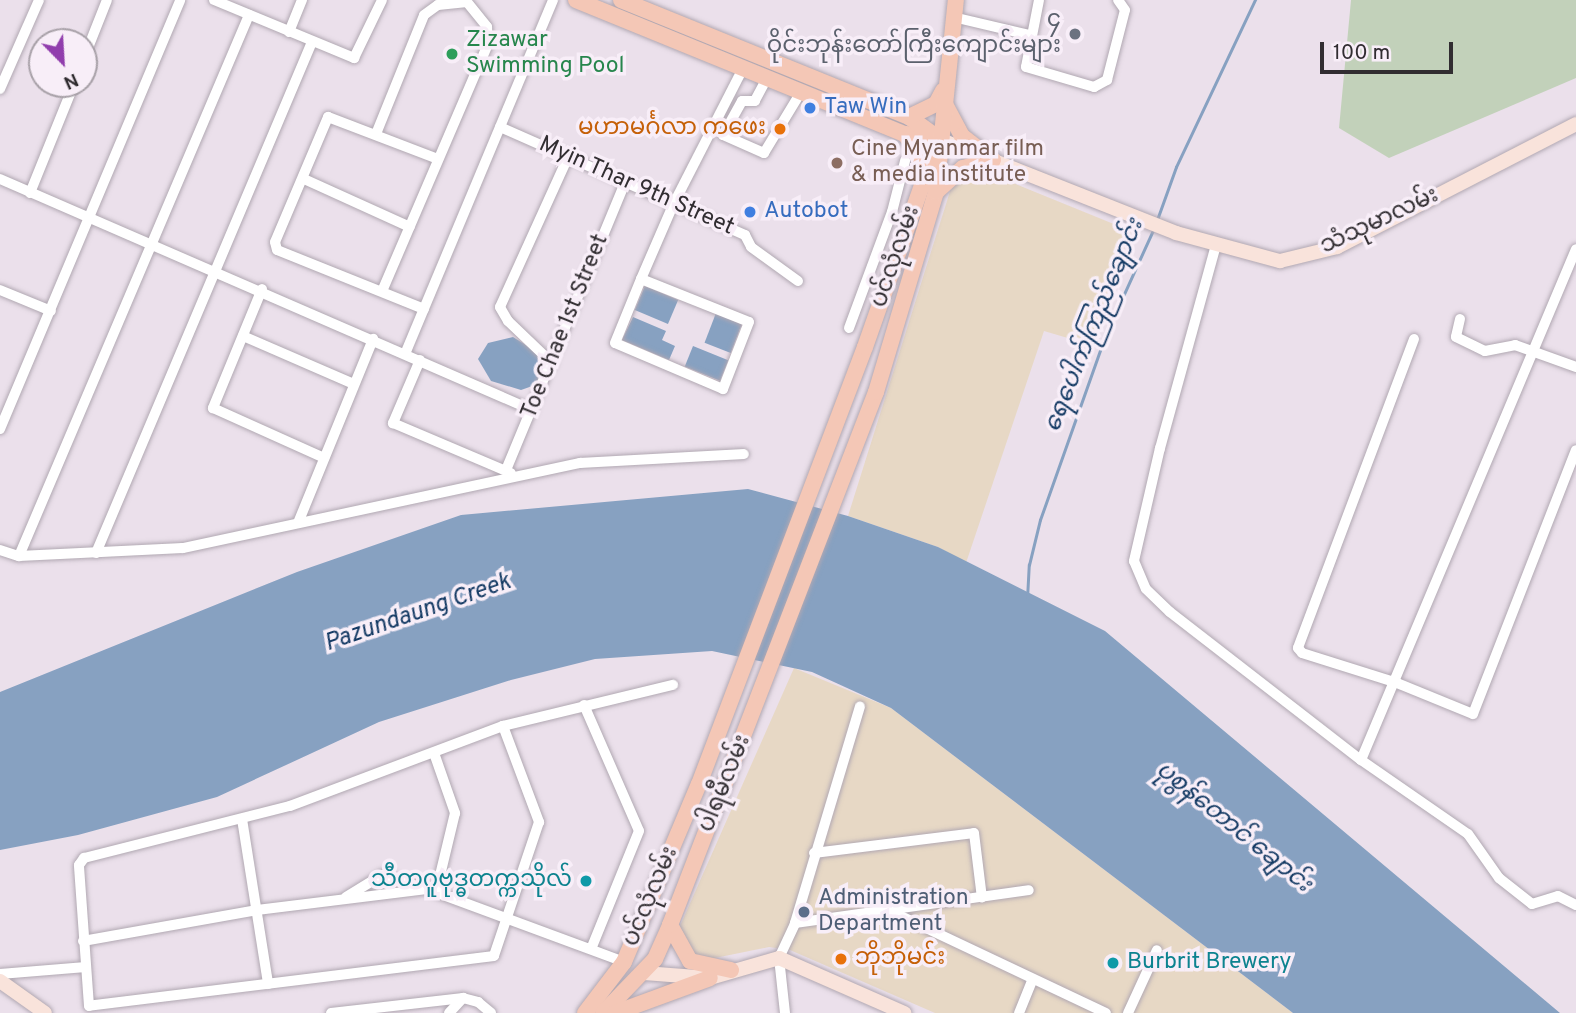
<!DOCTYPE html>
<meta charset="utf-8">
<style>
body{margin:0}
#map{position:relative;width:1576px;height:1013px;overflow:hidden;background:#ebe0eb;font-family:Overpass,"Noto Sans Myanmar",sans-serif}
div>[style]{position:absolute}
.industrial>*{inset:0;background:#e7d8c5}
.green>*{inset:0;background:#c2d1ba}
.water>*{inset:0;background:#87a1c1;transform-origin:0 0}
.stream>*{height:2.5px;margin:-1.25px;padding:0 1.25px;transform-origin:1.25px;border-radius:1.25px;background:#87a1c1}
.roads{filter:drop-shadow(0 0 2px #b1a8b2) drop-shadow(0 0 2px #b1a8b2)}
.street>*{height:10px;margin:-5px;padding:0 5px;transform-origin:5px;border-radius:5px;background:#fff}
.secondary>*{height:14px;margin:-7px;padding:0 7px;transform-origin:7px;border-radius:7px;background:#f9e3db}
.primary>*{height:16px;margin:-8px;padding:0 8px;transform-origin:8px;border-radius:8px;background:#f4c7b6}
.dots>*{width:19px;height:19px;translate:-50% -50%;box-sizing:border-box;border:4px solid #f8eef8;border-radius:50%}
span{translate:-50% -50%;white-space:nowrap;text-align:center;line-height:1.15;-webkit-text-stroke:7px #f8eef8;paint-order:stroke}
.worship-label{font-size:23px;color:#5b616d}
.right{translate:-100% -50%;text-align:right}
.leisure-label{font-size:23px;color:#27864d}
.left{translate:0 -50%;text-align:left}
.shop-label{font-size:23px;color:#366cbe}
.food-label{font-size:23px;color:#c56008}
.education-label{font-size:23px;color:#785e54}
.street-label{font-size:23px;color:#312d31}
.culture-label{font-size:23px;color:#0d838f}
.service-label{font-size:23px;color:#4e5e75}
.water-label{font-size:24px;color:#143a64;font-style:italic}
.north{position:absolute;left:28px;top:28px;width:70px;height:70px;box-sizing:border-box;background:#f8eef8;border:2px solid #a8a1a8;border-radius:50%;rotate:156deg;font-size:19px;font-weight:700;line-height:28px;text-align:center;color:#312d31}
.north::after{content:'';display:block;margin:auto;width:24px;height:32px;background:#913ead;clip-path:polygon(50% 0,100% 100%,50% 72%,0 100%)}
.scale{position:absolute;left:1320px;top:42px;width:133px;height:32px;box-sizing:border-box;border:4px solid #312d31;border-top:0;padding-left:9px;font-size:21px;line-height:24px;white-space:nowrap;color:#312d31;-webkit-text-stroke:5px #f8eef8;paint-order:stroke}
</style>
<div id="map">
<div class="industrial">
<i style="clip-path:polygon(962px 174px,1008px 181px,1131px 231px,1088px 344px,1044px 331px,966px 563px,938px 547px,848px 516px,952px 185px)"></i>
<i style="clip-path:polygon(794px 668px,891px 708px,1293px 1013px,935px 1013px,790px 950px,769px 947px,705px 960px,691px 952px,680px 926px)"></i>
</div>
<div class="green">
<i style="clip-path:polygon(1351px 0,1576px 0,1576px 78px,1389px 158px,1339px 128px)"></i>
</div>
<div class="water">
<i style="left:645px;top:286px;width:36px;height:26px;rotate:23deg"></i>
<i style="left:716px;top:313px;width:28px;height:32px;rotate:21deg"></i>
<i style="clip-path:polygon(633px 317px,666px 331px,662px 340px,675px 346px,669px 360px,622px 340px)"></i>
<i style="clip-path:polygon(513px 337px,537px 352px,546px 371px,541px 383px,521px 390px,491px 381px,478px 359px,488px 343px)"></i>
<i style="left:693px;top:346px;width:38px;height:22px;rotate:22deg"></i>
<i style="clip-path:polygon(748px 489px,848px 516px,938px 547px,1105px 631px,1560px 1013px,1293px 1013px,891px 708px,812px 672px,712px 651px,595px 659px,511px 680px,379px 722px,217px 797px,78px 835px,0 850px,0 692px,297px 572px,461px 515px)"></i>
</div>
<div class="stream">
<i style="left:1157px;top:220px;width:56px;rotate:-70.3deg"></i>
<i style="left:1176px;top:167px;width:185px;rotate:-64.7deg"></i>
<i style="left:1027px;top:599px;width:34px;rotate:-87deg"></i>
<i style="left:1029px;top:565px;width:46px;rotate:-76.3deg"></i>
<i style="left:1040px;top:520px;width:195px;rotate:-70.5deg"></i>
<i style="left:1105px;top:336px;width:116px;rotate:-65.6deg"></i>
</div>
<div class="roads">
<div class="street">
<i style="left:214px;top:0;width:152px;rotate:22.5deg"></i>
<i style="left:354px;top:58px;width:64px;rotate:-64.2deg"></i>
<i style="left:1039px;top:0;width:68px;rotate:101deg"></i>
<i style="left:1026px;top:67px;width:71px;rotate:16.4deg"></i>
<i style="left:1094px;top:87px;width:15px;rotate:-28deg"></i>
<i style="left:1107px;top:80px;width:72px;rotate:-75.6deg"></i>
<i style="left:1125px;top:10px;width:12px;rotate:-125deg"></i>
<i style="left:953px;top:17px;width:79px;rotate:13.2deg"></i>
<i style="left:289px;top:32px;width:35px;rotate:-68deg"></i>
<i style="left:84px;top:58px;width:62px;rotate:-68.4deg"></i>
<i style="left:767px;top:78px;width:26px;rotate:118deg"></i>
<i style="left:755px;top:101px;width:13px;rotate:180deg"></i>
<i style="left:742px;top:101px;width:39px;rotate:119deg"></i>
<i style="left:723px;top:135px;width:45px;rotate:23.7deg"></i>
<i style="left:764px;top:153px;width:71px;rotate:-58.8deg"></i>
<i style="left:0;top:89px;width:97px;rotate:-66.3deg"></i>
<i style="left:500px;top:127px;width:268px;rotate:23.8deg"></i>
<i style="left:745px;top:235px;width:13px;rotate:63deg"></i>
<i style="left:751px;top:247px;width:58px;rotate:35.9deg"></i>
<i style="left:376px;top:134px;width:128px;rotate:-68deg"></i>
<i style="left:424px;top:15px;width:17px;rotate:-36deg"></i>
<i style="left:438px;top:5px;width:29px;rotate:-6deg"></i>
<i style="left:467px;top:2px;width:32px;rotate:51deg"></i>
<i style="left:487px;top:27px;width:17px;rotate:87deg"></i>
<i style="left:488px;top:44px;width:269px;rotate:113.2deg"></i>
<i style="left:0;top:179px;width:580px;rotate:23.47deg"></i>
<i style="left:304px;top:179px;width:116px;rotate:24.4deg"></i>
<i style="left:30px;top:193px;width:118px;rotate:-68deg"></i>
<i style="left:1216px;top:245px;width:211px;rotate:105.4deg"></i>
<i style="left:1160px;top:448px;width:116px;rotate:103deg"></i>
<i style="left:1134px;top:561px;width:30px;rotate:67deg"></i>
<i style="left:1146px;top:589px;width:33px;rotate:44deg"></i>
<i style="left:1170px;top:612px;width:242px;rotate:37.8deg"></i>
<i style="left:1361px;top:760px;width:130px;rotate:34.7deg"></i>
<i style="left:1468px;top:834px;width:54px;rotate:54.8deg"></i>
<i style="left:1499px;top:878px;width:42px;rotate:38.2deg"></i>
<i style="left:1532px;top:904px;width:27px;rotate:-17deg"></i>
<i style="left:1558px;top:896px;width:20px;rotate:27deg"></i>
<i style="left:641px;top:279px;width:116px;rotate:21.7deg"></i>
<i style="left:749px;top:322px;width:72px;rotate:111.2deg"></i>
<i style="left:723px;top:389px;width:117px;rotate:-156.9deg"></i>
<i style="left:615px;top:343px;width:69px;rotate:-67.9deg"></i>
<i style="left:641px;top:279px;width:81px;rotate:-66.6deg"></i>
<i style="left:673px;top:205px;width:156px;rotate:-62.9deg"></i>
<i style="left:262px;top:289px;width:129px;rotate:112.4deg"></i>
<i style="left:213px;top:408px;width:122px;rotate:24.2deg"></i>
<i style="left:0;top:290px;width:55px;rotate:22.4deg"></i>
<i style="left:424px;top:309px;width:158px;rotate:-158.1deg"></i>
<i style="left:277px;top:250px;width:8px;rotate:-104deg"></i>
<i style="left:275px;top:242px;width:136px;rotate:-67deg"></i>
<i style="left:328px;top:117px;width:118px;rotate:20.9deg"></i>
<i style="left:1460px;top:319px;width:18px;rotate:103deg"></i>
<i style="left:1456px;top:337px;width:32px;rotate:26deg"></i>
<i style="left:1485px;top:351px;width:31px;rotate:-11deg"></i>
<i style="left:1515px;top:345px;width:65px;rotate:19.8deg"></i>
<i style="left:849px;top:328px;width:124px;rotate:-69.7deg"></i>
<i style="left:892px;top:212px;width:53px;rotate:-75.7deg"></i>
<i style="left:243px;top:336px;width:121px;rotate:23.4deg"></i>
<i style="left:1414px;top:339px;width:330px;rotate:110.6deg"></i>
<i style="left:1298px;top:648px;width:6px;rotate:51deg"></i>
<i style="left:1302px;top:653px;width:100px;rotate:17.5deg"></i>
<i style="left:1397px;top:683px;width:82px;rotate:22.2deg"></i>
<i style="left:1473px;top:714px;width:283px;rotate:-68.7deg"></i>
<i style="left:405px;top:354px;width:384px;rotate:-67.3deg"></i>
<i style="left:420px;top:360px;width:69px;rotate:113.2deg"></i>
<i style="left:393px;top:423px;width:128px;rotate:23deg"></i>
<i style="left:552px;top:363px;width:61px;rotate:-136.3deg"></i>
<i style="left:508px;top:321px;width:16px;rotate:-120deg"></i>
<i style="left:500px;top:307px;width:165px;rotate:-65.6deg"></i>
<i style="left:0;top:429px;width:465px;rotate:-67.2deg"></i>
<i style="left:506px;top:470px;width:311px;rotate:-67.5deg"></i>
<i style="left:298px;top:523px;width:199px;rotate:-67.8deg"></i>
<i style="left:0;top:550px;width:20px;rotate:18deg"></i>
<i style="left:19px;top:556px;width:164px;rotate:-2.8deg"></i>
<i style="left:183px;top:548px;width:406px;rotate:-12.1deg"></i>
<i style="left:580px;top:463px;width:164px;rotate:-3.1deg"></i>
<i style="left:96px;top:553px;width:555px;rotate:-67.09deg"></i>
<i style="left:19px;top:556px;width:588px;rotate:-66.97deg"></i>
<i style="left:584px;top:705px;width:137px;rotate:66.4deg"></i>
<i style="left:639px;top:831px;width:127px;rotate:112.1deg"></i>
<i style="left:503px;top:726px;width:103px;rotate:69.4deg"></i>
<i style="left:539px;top:822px;width:141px;rotate:108.6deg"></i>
<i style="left:494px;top:956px;width:408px;rotate:173deg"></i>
<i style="left:89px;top:1006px;width:141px;rotate:-94.1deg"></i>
<i style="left:79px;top:865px;width:9px;rotate:-54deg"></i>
<i style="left:84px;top:858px;width:212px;rotate:-14.2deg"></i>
<i style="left:290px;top:806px;width:228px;rotate:-20.6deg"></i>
<i style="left:503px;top:726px;width:175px;rotate:-13.6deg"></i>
<i style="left:434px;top:753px;width:64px;rotate:70.7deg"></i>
<i style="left:455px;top:813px;width:81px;rotate:103.5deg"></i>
<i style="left:1361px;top:760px;width:554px;rotate:-67.18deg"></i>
<i style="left:242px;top:819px;width:167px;rotate:81deg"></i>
<i style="left:814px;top:853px;width:161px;rotate:-7.1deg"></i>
<i style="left:974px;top:833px;width:65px;rotate:83deg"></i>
<i style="left:346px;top:897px;width:42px;rotate:-31.4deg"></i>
<i style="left:382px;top:875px;width:46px;rotate:17.7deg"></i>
<i style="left:888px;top:910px;width:241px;rotate:25.3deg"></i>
<i style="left:795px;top:923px;width:236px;rotate:-8deg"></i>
<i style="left:83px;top:941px;width:177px;rotate:-10.1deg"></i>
<i style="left:257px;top:910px;width:171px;rotate:-7deg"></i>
<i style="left:427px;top:889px;width:210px;rotate:20.3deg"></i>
<i style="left:0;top:974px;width:86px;rotate:-4.7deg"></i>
<i style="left:331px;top:1013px;width:133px;rotate:-6.5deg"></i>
<i style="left:463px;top:998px;width:16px;rotate:15deg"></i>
<i style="left:478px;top:1002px;width:17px;rotate:40deg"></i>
<i style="left:449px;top:1013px;width:21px;rotate:-47deg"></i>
<i style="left:785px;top:1013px;width:55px;rotate:-96.2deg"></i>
<i style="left:779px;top:958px;width:38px;rotate:-65deg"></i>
<i style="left:795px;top:923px;width:226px;rotate:-73.3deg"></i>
<i style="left:1019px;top:1013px;width:35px;rotate:-68deg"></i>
<i style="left:1128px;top:1013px;width:69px;rotate:-65.3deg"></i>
</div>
<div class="secondary">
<i style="left:939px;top:139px;width:255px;rotate:21.6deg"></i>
<i style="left:1176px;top:233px;width:108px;rotate:15.1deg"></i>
<i style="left:1280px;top:261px;width:59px;rotate:-13.8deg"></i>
<i style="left:1337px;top:247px;width:269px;rotate:-27.2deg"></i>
<i style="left:644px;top:973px;width:66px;rotate:4.3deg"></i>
<i style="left:710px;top:978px;width:72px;rotate:-16.2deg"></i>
<i style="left:779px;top:958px;width:137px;rotate:23.7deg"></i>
<i style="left:0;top:981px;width:55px;rotate:35.4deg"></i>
</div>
<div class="primary">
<i style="left:576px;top:0;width:355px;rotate:22.2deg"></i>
<i style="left:905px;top:134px;width:34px;rotate:8deg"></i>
<i style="left:621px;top:0;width:311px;rotate:22.1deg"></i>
<i style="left:909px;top:117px;width:34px;rotate:36deg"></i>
<i style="left:946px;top:106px;width:34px;rotate:62deg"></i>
<i style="left:962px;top:136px;width:39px;rotate:38deg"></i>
<i style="left:909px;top:117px;width:30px;rotate:-26deg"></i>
<i style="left:936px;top:104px;width:15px;rotate:-62deg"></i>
<i style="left:905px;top:134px;width:25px;rotate:56deg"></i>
<i style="left:919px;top:155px;width:24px;rotate:85deg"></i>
<i style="left:936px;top:192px;width:36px;rotate:-42deg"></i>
<i style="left:963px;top:168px;width:31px;rotate:-15deg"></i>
<i style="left:670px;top:925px;width:41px;rotate:60.9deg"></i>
<i style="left:690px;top:961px;width:42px;rotate:12.4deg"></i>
<i style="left:585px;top:1013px;width:64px;rotate:-52.6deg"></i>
<i style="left:624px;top:962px;width:193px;rotate:-67.2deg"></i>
<i style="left:699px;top:784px;width:467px;rotate:-69.2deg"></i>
<i style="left:865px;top:347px;width:205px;rotate:-70.6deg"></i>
<i style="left:603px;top:1013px;width:75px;rotate:-46.1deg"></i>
<i style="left:655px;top:959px;width:37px;rotate:-66deg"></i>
<i style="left:670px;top:925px;width:571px;rotate:-68.87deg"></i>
<i style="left:876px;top:392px;width:209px;rotate:-73.3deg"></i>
<i style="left:936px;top:192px;width:193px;rotate:-84.1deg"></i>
<i style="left:615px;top:1013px;width:101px;rotate:-20.2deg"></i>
</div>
</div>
<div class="dots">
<i style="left:1075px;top:34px;background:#6b7280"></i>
<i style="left:452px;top:54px;background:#2e9e5b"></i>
<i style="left:810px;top:108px;background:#3f7fe0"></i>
<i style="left:780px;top:129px;background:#e8710a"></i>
<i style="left:837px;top:163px;background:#8d6e63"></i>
<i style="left:750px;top:212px;background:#3f7fe0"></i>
<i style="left:586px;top:881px;background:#0f9aa8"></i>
<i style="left:804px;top:912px;background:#5c6f8a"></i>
<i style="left:841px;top:959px;background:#e8710a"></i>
<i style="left:1113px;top:963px;background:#0f9aa8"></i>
</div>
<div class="worship-label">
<span class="right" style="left:1061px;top:34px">၄<br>ဝိုင်းဘုန်းတော်ကြီးကျောင်းများ</span>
</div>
<div class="leisure-label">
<span class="left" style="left:466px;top:54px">Zizawar<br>Swimming Pool</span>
</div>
<div class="shop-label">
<span class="left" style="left:824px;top:108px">Taw Win</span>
<span class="left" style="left:764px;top:212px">Autobot</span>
</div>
<div class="food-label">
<span class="right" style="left:766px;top:129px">မဟာမင်္ဂလာ ကဖေး</span>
<span class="left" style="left:855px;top:959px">ဘိုဘိုမင်း</span>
</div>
<div class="education-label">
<span class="left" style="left:851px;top:163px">Cine Myanmar film<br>&amp; media institute</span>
</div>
<div class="street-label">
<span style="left:636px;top:187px;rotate:24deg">Myin Thar 9th Street</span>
<span style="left:1380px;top:222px;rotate:-25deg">သံသုမာလမ်း</span>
<span style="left:897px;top:257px;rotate:-71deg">ပင်လုံလမ်း</span>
<span style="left:566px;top:327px;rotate:-68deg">Toe Chae 1st Street</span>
<span style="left:726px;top:784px;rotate:-68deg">ပါရမီလမ်း</span>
<span style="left:652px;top:897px;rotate:-67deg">ပင်လုံလမ်း</span>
</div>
<div class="culture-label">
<span class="right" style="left:572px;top:881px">သီတဂူဗုဒ္ဓတက္ကသိုလ်</span>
<span class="left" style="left:1127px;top:963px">Burbrit Brewery</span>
</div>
<div class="service-label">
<span class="left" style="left:818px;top:912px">Administration<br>Department</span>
</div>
<div class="water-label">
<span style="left:1095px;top:326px;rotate:-68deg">ရေပေါက်ကြည်ချောင်း</span>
<span style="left:418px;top:614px;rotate:-19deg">Pazundaung Creek</span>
<span style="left:1233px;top:828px;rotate:39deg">ပုစွန်တောင် ချောင်း</span>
</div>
<div class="north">N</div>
<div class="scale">100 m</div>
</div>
